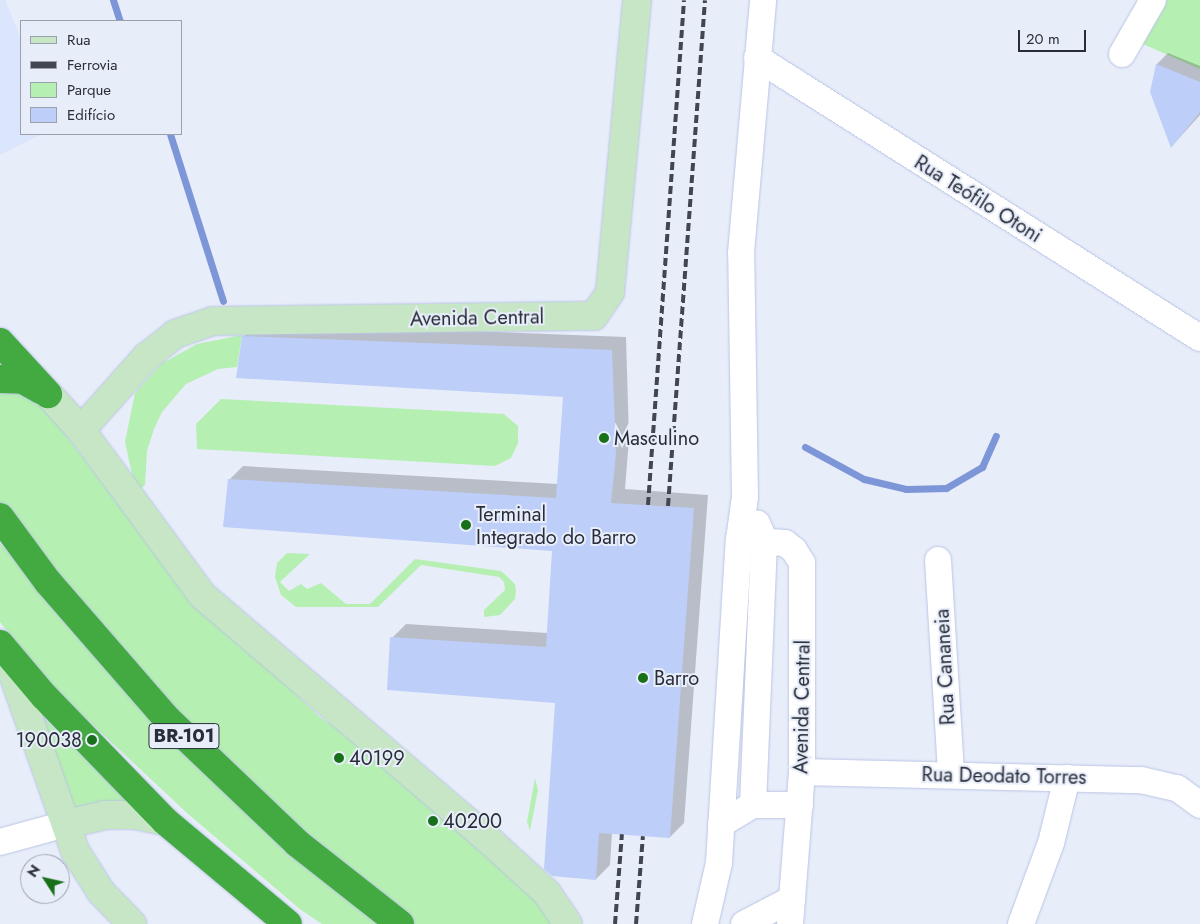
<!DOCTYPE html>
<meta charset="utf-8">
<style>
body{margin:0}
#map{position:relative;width:1200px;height:924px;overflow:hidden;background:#e8edfa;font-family:Jost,sans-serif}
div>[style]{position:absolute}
.built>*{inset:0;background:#dbe5fc}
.green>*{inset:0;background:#b6efb2}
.shadow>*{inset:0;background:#0003}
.stream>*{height:7px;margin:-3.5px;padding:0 3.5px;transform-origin:3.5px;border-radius:3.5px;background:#7d96d8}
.building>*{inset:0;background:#bdcef8}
.roads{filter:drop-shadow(0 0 1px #b9c5e4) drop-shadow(0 0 1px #b9c5e4)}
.street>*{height:26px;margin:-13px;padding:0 13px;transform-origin:13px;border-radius:13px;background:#fff}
.secondary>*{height:28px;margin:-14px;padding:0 14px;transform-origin:14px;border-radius:14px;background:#c6e6c6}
.highway>*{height:28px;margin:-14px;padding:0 14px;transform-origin:14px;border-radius:14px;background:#42aa41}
.rail>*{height:4px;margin-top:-2px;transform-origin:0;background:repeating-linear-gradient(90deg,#414652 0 8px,transparent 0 12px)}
.dots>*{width:14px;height:14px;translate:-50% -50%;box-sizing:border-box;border:2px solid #e8edfa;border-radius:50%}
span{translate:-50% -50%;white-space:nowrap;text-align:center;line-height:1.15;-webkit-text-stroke:4px #e8edfa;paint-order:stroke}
.shield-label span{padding:1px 4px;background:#e8edfa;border:1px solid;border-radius:4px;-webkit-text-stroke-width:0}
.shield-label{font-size:19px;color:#282d39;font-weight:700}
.street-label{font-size:20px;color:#282d39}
.poi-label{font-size:20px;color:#282d39}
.left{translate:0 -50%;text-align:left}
.right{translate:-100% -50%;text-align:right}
.legend{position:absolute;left:20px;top:20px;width:162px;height:115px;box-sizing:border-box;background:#e8edfa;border:1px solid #9ba0ad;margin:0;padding:6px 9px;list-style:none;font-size:15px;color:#282d39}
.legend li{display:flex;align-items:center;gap:10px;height:25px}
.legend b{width:25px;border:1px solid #9ba0ad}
.north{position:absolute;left:20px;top:854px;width:50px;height:50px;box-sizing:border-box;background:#e8edfa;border:1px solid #9ba0ad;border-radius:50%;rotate:305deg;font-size:14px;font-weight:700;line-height:20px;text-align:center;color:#282d39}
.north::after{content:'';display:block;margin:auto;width:18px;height:22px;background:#19701a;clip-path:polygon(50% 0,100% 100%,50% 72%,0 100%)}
.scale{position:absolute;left:1018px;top:30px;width:68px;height:22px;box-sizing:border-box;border:2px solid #282d39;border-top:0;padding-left:6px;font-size:15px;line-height:18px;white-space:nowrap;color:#282d39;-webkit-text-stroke:4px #e8edfa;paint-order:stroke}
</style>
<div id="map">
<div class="built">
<i style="clip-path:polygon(0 0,5px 0,21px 38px,21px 134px,42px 134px,0 155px)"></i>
</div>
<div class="green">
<i style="clip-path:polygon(1157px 0,1200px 0,1200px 69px,1136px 41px)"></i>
<i style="clip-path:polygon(242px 335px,237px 367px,218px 369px,186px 384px,162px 412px,154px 429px,147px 451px,145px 485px,140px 489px,133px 479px,125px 442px,135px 393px,161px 364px,197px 344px)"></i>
<i style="clip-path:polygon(0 392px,34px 393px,178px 583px,320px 717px,417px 784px,543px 899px,556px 924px,400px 924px,178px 718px,0 504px)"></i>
<i style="clip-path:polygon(221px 399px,504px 414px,518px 426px,518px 443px,511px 458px,495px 466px,197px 449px,196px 424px)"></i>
<i style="clip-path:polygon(0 543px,40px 590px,380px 924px,322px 924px,301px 910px,187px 813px,46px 681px,0 622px)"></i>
<i style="clip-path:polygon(287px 553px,310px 554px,280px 582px,289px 591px,301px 584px,307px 589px,321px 583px,346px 604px,370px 604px,415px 559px,501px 571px,515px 584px,516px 591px,515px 599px,500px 615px,484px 617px,484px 610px,505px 590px,504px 582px,499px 577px,421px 565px,378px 607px,296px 607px,281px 595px,275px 577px,277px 563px)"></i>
<i style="clip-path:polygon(39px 713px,134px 809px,85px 828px,75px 848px)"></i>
<i style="clip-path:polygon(535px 778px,538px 790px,530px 831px,527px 822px)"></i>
</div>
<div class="shadow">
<i style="clip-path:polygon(1168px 53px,1200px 66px,1200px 115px,1172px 146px,1151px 92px,1157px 64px)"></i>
<i style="clip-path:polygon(257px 323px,626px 337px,629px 439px,625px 489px,708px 495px,684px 823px,670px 837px,612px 833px,610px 865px,596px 879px,556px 702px,392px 638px,406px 624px,548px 633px,553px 550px,229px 480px,243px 466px,558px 484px,564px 396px,243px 337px)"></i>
</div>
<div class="stream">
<i style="left:113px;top:0;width:22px;rotate:72deg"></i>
<i style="left:170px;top:134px;width:175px;rotate:72.4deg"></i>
<i style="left:805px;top:447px;width:67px;rotate:28.5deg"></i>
<i style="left:864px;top:479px;width:43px;rotate:13.4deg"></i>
<i style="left:906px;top:489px;width:40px;rotate:-1.4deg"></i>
<i style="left:946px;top:488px;width:42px;rotate:-30.3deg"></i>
<i style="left:982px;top:467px;width:34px;rotate:-66deg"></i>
</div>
<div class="building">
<i style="clip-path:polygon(1156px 64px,1200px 82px,1200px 112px,1171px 148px,1150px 92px)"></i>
<i style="clip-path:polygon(242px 336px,612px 350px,616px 454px,611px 503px,694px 508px,670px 838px,599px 833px,596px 880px,552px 876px,544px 869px,555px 703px,387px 690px,390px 637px,546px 647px,552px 551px,223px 527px,228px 479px,556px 498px,563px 397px,236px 378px)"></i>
</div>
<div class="roads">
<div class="street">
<i style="left:1122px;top:54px;width:62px;rotate:-60.1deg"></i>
<i style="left:757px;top:58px;width:524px;rotate:32.3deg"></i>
<i style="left:739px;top:540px;width:46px;rotate:3.7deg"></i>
<i style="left:785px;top:543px;width:11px;rotate:38deg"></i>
<i style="left:794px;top:550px;width:15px;rotate:58deg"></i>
<i style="left:802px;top:563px;width:209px;rotate:90deg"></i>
<i style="left:802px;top:772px;width:152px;rotate:94.5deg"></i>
<i style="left:938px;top:560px;width:215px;rotate:86.5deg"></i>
<i style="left:802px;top:772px;width:339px;rotate:1.4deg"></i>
<i style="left:1141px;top:780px;width:37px;rotate:13deg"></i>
<i style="left:1177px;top:788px;width:29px;rotate:36deg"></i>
<i style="left:753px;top:805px;width:47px"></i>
<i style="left:721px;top:824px;width:37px;rotate:-31deg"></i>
<i style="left:753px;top:805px;width:266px;rotate:-87.6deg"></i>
<i style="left:764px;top:539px;width:17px;rotate:-114deg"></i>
<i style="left:0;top:842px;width:68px;rotate:-15.3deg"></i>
<i style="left:705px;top:924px;width:63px;rotate:-77.1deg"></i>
<i style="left:719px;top:863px;width:324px;rotate:-86.5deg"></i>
<i style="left:739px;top:540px;width:43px;rotate:-82.1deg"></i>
<i style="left:745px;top:497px;width:244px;rotate:-90.9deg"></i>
<i style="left:741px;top:253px;width:254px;rotate:-85deg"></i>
<i style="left:744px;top:924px;width:54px;rotate:-27.5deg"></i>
<i style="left:1021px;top:924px;width:86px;rotate:-69.7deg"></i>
<i style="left:1051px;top:843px;width:67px;rotate:-76.2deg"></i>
</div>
<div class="secondary">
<i style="left:48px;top:394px;width:49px;rotate:47.5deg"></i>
<i style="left:81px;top:430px;width:205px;rotate:53.7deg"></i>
<i style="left:202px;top:595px;width:377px;rotate:40.5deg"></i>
<i style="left:489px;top:840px;width:79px;rotate:42.4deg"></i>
<i style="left:547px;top:893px;width:37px;rotate:56deg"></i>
<i style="left:81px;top:430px;width:98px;rotate:-48.3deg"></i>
<i style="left:146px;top:357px;width:37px;rotate:-38deg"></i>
<i style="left:175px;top:334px;width:40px;rotate:-18.9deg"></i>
<i style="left:213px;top:321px;width:381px;rotate:-0.8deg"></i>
<i style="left:594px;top:316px;width:29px;rotate:-56deg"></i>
<i style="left:610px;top:292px;width:293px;rotate:-84.7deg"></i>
<i style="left:5px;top:651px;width:212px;rotate:70.7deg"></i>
<i style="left:75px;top:851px;width:49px;rotate:57.6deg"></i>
<i style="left:101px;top:892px;width:45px;rotate:45.9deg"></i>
<i style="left:66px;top:824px;width:41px;rotate:-12.7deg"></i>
<i style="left:106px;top:815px;width:30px"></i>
<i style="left:136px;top:815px;width:30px;rotate:12deg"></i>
</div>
<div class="highway">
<i style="left:0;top:342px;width:71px;rotate:47.3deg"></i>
<i style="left:0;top:379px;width:23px;rotate:2deg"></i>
<i style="left:23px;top:380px;width:21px;rotate:29deg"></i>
<i style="left:0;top:517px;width:81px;rotate:53.6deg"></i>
<i style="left:48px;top:582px;width:181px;rotate:49deg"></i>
<i style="left:167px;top:719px;width:180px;rotate:43.6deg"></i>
<i style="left:297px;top:843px;width:131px;rotate:38.2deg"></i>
<i style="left:0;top:644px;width:68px;rotate:49.8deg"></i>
<i style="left:44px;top:696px;width:174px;rotate:45.9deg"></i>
<i style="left:165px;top:821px;width:160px;rotate:39.9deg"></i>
</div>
</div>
<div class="rail">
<i style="left:648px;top:505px;width:506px;rotate:-85.92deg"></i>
<i style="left:668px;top:506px;width:507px;rotate:-85.82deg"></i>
<i style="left:615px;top:924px;width:90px;rotate:-85.6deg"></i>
<i style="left:636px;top:924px;width:88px;rotate:-85.5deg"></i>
</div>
<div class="dots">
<i style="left:604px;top:438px;background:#19701a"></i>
<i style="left:466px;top:525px;background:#19701a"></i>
<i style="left:643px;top:678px;background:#19701a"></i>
<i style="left:92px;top:740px;background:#19701a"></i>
<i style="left:339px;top:758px;background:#19701a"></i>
<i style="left:433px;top:821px;background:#19701a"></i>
</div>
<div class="shield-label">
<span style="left:184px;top:736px">BR-101</span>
</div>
<div class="street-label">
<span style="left:978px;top:199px;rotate:32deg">Rua Teófilo Otoni</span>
<span style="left:477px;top:318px;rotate:-1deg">Avenida Central</span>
<span style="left:945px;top:667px;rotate:-93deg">Rua Cananeia</span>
<span style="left:802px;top:707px;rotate:-89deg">Avenida Central</span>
<span style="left:1004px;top:776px;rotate:1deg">Rua Deodato Torres</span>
</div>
<div class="poi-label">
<span class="left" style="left:614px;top:438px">Masculino</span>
<span class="left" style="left:476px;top:526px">Terminal<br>Integrado do Barro</span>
<span class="left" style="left:654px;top:678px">Barro</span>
<span class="right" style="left:82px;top:740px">190038</span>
<span class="left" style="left:349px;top:758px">40199</span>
<span class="left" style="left:443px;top:821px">40200</span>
</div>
<ul class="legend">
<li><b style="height:6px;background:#c6e6c6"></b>Rua</li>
<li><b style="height:6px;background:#414652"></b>Ferrovia</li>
<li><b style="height:14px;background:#b6efb2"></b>Parque</li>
<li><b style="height:14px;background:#bdcef8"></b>Edifício</li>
</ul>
<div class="north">N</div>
<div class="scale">20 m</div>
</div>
